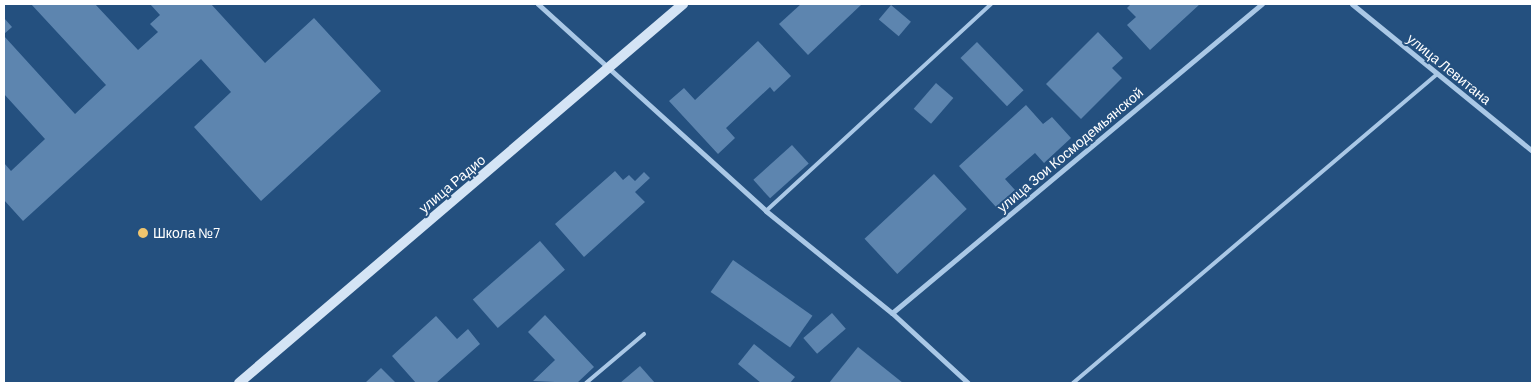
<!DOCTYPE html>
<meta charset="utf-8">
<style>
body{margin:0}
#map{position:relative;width:1536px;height:387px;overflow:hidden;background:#24507f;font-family:Barlow,sans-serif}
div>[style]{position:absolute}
.building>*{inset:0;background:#5d85af;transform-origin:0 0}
.service>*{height:4px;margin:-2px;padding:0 2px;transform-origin:2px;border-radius:2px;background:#aac8e6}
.minor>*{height:5px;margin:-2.5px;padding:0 2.5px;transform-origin:2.5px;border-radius:2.5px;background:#aac8e6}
.secondary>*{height:10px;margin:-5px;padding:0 5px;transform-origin:5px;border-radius:5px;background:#d4e4f5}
.dots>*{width:14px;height:14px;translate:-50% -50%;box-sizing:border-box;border:2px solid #24507f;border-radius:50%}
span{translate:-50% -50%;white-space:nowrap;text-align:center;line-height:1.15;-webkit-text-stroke:4px #24507f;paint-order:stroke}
.street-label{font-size:14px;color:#fff}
.poi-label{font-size:14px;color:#fff}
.left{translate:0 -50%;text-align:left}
.frame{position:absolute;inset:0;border:5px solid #fff;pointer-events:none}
</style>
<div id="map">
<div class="building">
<i style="clip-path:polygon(31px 4px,95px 4px,138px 50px,158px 32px,150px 24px,160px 15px,150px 4px,211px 4px,265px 63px,314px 18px,381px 91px,261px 201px,194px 127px,231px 92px,201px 59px,23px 221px,4px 200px,4px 163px,11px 171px,45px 139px,4px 94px,4px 36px,75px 114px,106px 85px)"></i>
<i style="clip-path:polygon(801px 4px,862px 4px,808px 55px,779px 24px)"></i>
<i style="clip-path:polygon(1131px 4px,1200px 4px,1150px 50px,1127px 25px,1136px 17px,1127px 8px)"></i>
<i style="left:891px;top:5px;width:26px;height:19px;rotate:40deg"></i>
<i style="clip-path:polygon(4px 18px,12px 27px,4px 34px)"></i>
<i style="clip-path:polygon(1098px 32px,1123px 58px,1112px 68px,1122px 78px,1081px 119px,1046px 84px)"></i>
<i style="clip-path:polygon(758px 41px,791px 76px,774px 92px,770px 87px,726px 128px,735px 138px,718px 154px,669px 101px,684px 88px,695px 100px)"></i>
<i style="left:977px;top:42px;width:67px;height:23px;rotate:46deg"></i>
<i style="left:936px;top:83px;width:23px;height:34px;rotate:41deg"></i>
<i style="clip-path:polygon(1026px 105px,1043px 124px,1052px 117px,1071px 138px,1044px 163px,1035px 153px,1005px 179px,1015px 190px,996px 207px,959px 166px)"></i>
<i style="left:792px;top:145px;width:25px;height:52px;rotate:48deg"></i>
<i style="clip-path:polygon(615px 171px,623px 180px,629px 175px,635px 181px,644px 172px,650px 178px,635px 192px,645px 202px,584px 257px,555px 224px)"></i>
<i style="left:934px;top:174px;width:48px;height:95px;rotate:47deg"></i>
<i style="left:540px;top:241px;width:38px;height:89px;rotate:49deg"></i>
<i style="left:733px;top:260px;width:97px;height:39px;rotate:35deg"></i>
<i style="left:832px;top:313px;width:21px;height:38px;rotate:49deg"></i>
<i style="clip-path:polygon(545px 315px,594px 367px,577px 383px,533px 381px,555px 360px,528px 332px)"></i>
<i style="clip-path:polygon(436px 316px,457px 339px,468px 329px,480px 344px,436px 383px,416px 383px,392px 356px)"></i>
<i style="clip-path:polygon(754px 344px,795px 377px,790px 383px,761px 383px,738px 364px)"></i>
<i style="clip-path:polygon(858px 347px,903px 383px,829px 383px)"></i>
<i style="clip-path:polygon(640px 366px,655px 383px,620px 383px)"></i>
<i style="clip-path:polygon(381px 368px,396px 383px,365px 383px)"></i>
</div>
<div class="service">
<i style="left:766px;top:211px;width:306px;rotate:-42.6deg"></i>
<i style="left:586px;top:383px;width:76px;rotate:-40.2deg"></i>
<i style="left:1073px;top:383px;width:478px;rotate:-40.3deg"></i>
</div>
<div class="minor">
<i style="left:538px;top:4px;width:308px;rotate:42.2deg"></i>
<i style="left:766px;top:211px;width:162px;rotate:39deg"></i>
<i style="left:892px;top:313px;width:103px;rotate:42.6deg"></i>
<i style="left:1352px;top:4px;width:232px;rotate:39.2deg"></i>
<i style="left:892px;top:313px;width:482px;rotate:-39.9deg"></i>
</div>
<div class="secondary">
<i style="left:239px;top:383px;width:584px;rotate:-40.48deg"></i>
</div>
<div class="dots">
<i style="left:143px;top:233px;background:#f0c56e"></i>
</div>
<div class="street-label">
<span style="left:1449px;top:69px;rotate:39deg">улица Левитана</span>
<span style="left:1070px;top:150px;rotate:-40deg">улица Зои Космодемьянской</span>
<span style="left:452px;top:184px;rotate:-40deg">улица Радио</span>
</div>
<div class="poi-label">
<span class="left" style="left:153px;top:233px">Школа №7</span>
</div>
<div class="frame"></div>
</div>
